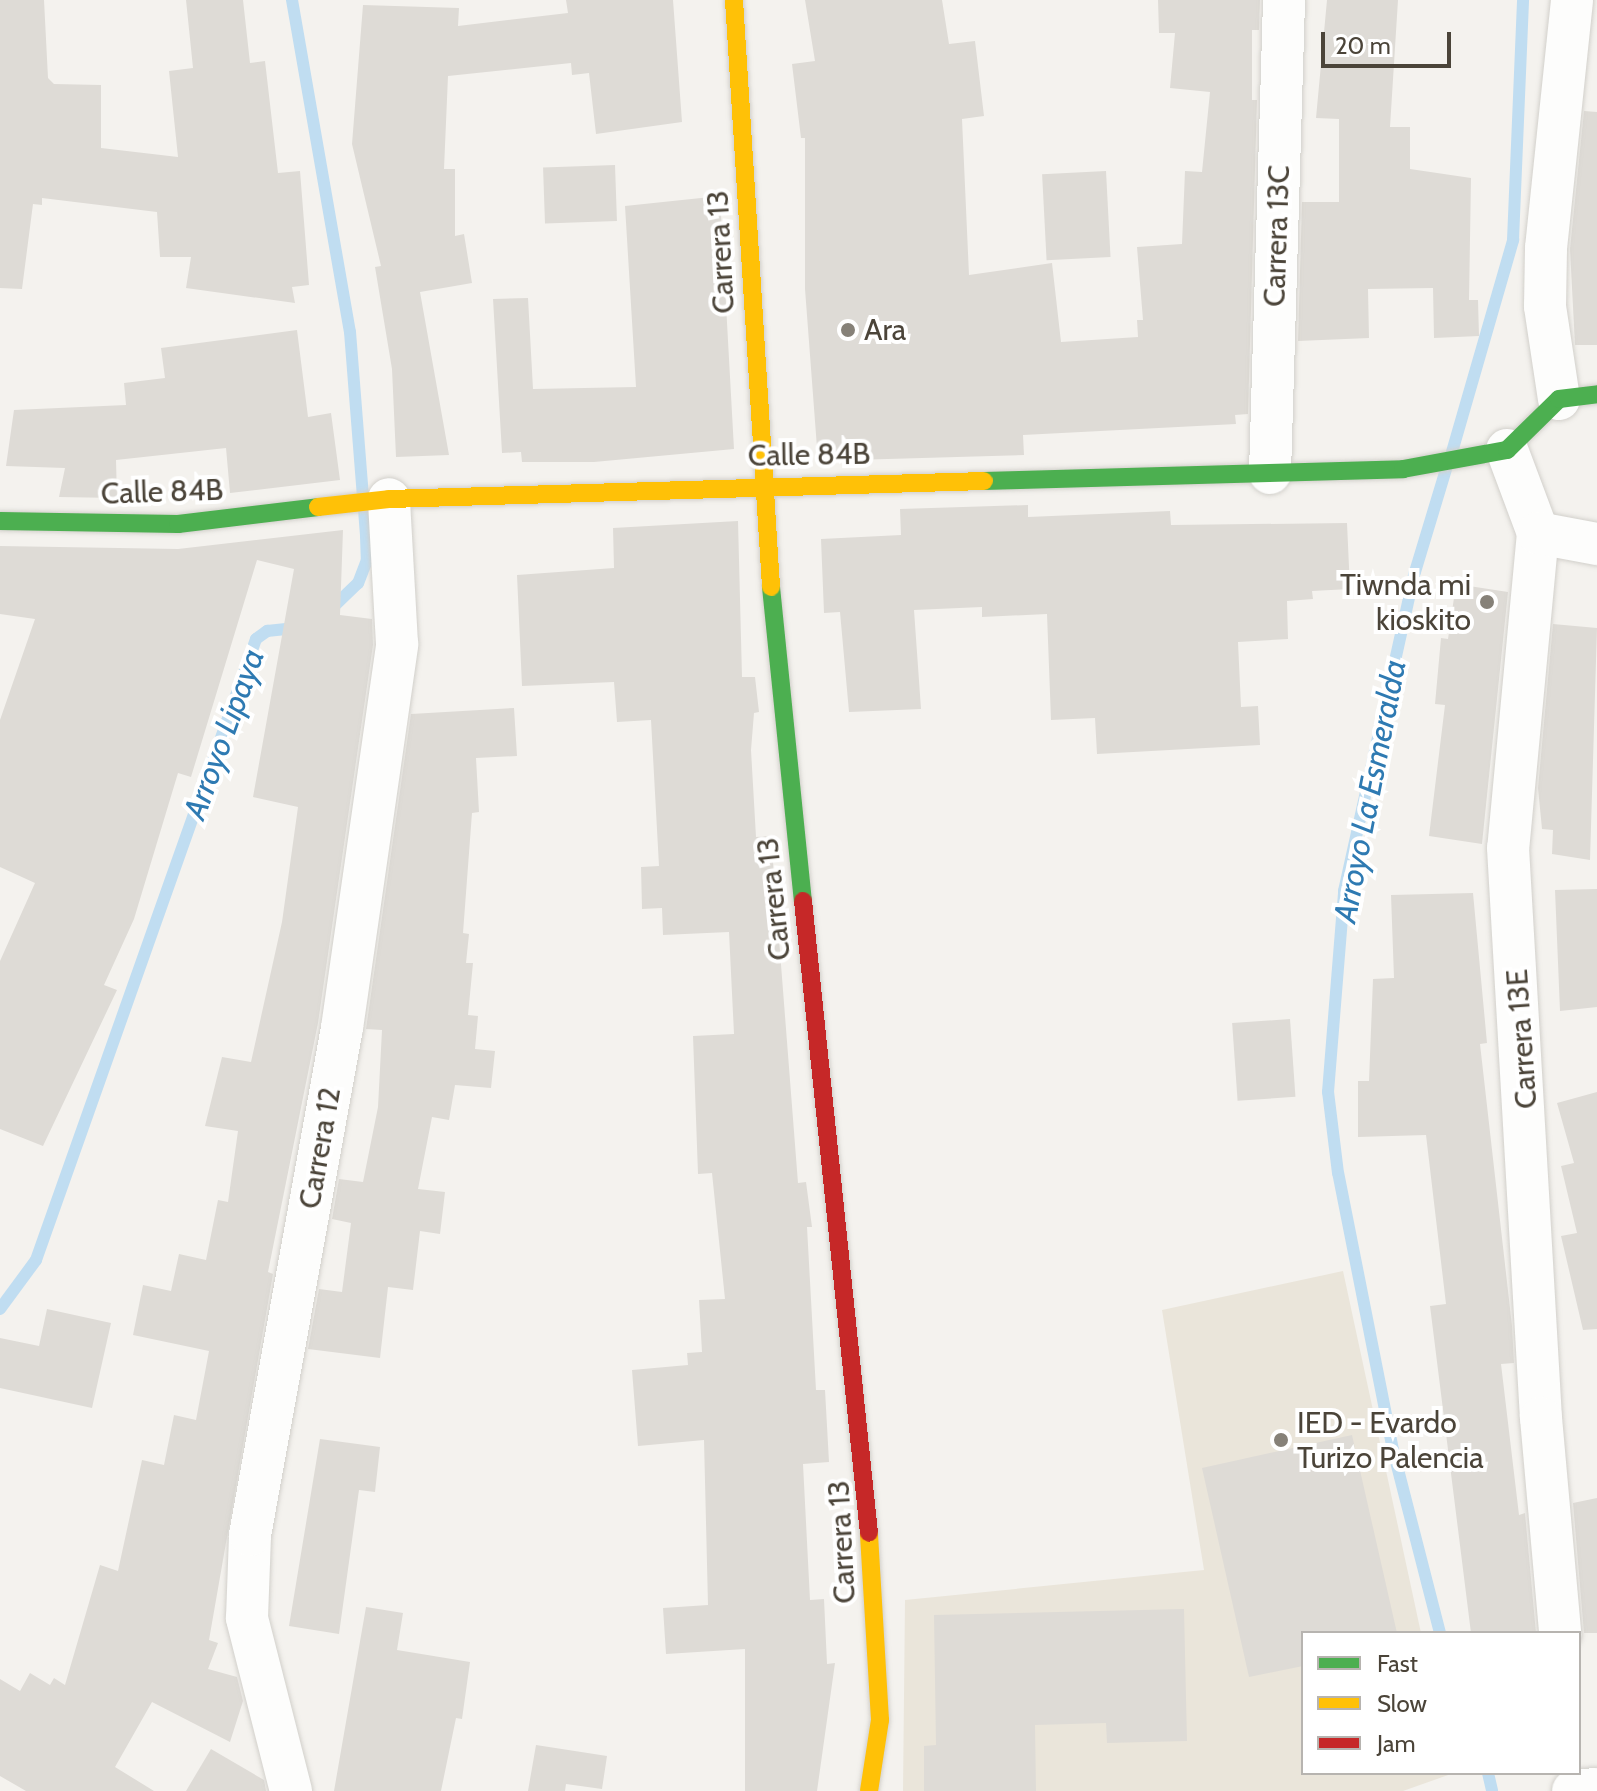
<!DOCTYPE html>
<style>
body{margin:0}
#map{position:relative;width:1597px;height:1791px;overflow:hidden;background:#f4f2ee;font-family:Cabin,sans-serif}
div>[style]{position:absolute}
.education>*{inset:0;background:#eae5da}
.stream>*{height:12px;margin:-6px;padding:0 6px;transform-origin:6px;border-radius:6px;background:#c0ddf1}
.building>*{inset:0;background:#dedbd6;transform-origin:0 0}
.roads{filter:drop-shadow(0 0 2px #d2d0cb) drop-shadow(0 0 2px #d2d0cb)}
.street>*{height:42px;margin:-21px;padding:0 21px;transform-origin:21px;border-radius:21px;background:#fdfdfc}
.fast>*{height:18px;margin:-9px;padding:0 9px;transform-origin:9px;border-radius:9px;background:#4caf50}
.slow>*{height:18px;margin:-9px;padding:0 9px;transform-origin:9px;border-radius:9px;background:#ffc107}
.jam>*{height:18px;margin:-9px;padding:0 9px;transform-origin:9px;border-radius:9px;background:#c62828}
.dots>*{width:22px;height:22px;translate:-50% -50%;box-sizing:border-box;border:4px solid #fff;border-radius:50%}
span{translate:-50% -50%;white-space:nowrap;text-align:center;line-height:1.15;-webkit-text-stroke:8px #fff;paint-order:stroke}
.street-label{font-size:30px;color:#4b4439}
.poi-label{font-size:30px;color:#4b4439}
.left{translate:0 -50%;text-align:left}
.right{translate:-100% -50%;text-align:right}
.water-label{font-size:32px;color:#2e7ab2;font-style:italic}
.legend{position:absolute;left:1301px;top:1631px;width:280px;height:144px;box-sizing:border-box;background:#fff;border:2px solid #b7b4b0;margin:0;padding:10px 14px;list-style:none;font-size:24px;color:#4b4439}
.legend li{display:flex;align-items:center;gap:16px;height:40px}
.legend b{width:40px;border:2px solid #b7b4b0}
.scale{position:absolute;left:1321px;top:32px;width:130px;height:36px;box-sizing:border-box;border:4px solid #4b4439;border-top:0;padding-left:10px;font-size:24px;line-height:28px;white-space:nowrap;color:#4b4439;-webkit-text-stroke:6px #fff;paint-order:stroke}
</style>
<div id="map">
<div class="education">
<i style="clip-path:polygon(1343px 1271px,1421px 1633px,1303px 1633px,1303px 1773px,1451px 1774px,1403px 1791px,903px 1791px,905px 1600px,1204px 1570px,1162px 1310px)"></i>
</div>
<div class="stream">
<i style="left:292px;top:0;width:337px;rotate:80.1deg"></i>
<i style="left:350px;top:332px;width:205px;rotate:85.5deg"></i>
<i style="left:366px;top:536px;width:24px;rotate:88deg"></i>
<i style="left:367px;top:560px;width:25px;rotate:111deg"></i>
<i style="left:358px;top:583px;width:42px;rotate:136deg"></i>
<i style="left:1452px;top:452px;width:221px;rotate:-73.9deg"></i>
<i style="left:1513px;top:240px;width:240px;rotate:-87.6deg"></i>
<i style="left:0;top:1309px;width:61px;rotate:-53.7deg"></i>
<i style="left:36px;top:1260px;width:659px;rotate:-70.49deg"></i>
<i style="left:256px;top:639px;width:14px;rotate:-36deg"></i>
<i style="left:267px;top:631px;width:31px;rotate:-6deg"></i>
<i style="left:1440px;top:1633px;width:189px;rotate:-104.4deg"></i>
<i style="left:1393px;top:1450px;width:282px;rotate:-101.2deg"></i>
<i style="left:1338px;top:1173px;width:82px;rotate:-97deg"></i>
<i style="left:1328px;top:1092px;width:202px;rotate:-85.4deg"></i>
<i style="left:1344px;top:891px;width:327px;rotate:-77.5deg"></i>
<i style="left:1415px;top:572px;width:108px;rotate:-73.2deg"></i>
<i style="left:1488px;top:1773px;width:18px;rotate:77deg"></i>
</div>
<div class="building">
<i style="clip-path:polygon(0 0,44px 0,48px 78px,54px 84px,101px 85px,101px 148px,178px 157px,169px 71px,193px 68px,186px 0,243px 0,250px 63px,265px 61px,278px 173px,300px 171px,309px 285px,292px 287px,295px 303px,186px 288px,191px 257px,160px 257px,157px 212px,42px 198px,42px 205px,33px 204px,22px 289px,0 288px)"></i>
<i style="clip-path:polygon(566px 0,673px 0,682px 122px,596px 134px,589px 73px,572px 75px,571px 63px,448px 76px,444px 169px,455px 169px,455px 236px,464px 234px,472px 283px,420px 292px,449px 455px,396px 457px,392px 369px,375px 267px,381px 266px,352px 144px,363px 5px,459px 8px,458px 26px,568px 13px)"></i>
<i style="clip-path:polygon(805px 0,942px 0,949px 44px,975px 41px,984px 116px,962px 119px,969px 275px,1052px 263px,1061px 342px,1138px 337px,1137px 320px,1143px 320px,1137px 247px,1182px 244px,1185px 171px,1202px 172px,1210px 92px,1170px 88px,1175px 33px,1159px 33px,1158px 0,1260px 0,1259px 30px,1252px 30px,1252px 100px,1257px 100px,1248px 414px,1235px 415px,1236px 424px,1023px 435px,1024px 455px,818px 461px,805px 289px,805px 138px,801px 138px,792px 64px,815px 61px)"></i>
<i style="clip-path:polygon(1327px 0,1398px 0,1390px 127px,1410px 127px,1410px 169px,1471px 178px,1469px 300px,1478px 300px,1479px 336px,1434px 338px,1433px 288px,1368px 289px,1369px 338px,1298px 341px,1302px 202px,1339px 202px,1339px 119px,1316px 118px)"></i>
<i style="clip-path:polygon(1584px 111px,1597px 112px,1597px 345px,1575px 345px,1570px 249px)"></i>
<i style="left:615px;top:165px;width:56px;height:72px;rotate:88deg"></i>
<i style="left:1106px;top:171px;width:86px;height:64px;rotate:87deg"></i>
<i style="clip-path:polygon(720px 196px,734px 449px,594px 462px,522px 462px,521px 452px,502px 453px,493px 299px,528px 298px,533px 389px,636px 387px,625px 206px)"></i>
<i style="clip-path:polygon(297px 330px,308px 417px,331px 413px,340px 480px,230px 493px,226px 448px,116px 460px,117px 498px,59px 497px,65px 468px,6px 466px,14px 410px,126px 405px,124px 383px,165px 378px,161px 348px)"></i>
<i style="clip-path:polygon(1028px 505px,1028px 517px,1170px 511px,1171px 525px,1347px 523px,1350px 589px,1312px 591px,1313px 599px,1287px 601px,1288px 639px,1238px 642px,1241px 707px,1258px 706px,1260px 745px,1097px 754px,1095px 718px,1051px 720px,1047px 614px,982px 617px,982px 607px,914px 610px,921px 709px,849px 712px,840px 612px,824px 613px,821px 539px,901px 535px,900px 509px)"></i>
<i style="clip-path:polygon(738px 521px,742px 677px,755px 677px,759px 712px,754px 713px,751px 750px,756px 837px,771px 836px,798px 1183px,806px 1182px,812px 1227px,807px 1227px,816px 1390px,825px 1390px,829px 1462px,803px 1464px,810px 1600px,824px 1599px,827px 1664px,835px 1663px,817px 1791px,745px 1791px,745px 1649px,666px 1654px,663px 1608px,708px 1605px,704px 1440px,638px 1446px,632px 1370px,688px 1365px,687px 1353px,702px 1352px,699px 1300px,725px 1299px,712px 1173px,698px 1174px,693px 1036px,734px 1034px,729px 932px,663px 935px,662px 908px,642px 909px,641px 867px,659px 866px,651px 720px,617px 722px,614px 682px,522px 686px,517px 575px,614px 568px,613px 528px)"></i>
<i style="clip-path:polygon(343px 530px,340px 615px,372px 619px,373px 645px,318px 1023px,268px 1272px,273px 1274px,209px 1640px,218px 1643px,208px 1669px,237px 1677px,243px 1701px,230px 1742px,152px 1702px,115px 1767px,154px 1791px,26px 1791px,0 1776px,0 1679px,20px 1691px,30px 1673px,50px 1685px,54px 1678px,65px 1685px,100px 1565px,118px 1571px,142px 1460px,164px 1465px,174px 1415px,196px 1420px,209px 1351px,133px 1335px,143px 1285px,171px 1291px,179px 1254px,206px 1260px,218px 1200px,228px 1202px,238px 1131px,205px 1126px,222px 1057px,251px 1062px,282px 922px,298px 807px,253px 797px,294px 569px,257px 560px,191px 777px,178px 773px,134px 919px,104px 985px,117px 990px,43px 1146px,0 1129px,0 961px,35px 883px,0 867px,0 720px,35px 619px,0 614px,0 546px,178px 549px)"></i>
<i style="clip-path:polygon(1456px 584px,1508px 592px,1482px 844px,1429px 836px,1445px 705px,1435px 704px,1441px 638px,1448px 639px)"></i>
<i style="clip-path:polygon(1553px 624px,1597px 628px,1590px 860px,1552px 854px,1553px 830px,1542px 829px,1538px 788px)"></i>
<i style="clip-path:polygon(514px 708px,517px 756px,476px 758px,479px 812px,472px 813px,463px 933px,469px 934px,466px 963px,473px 963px,468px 1015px,478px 1016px,475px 1049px,495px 1051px,491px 1088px,455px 1085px,449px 1120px,432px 1117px,418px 1189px,445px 1192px,440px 1234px,420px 1231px,413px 1290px,388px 1287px,380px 1358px,308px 1349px,319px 1289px,342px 1292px,351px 1223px,332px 1219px,339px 1179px,363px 1182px,378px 1107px,382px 1030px,366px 1029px,411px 714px)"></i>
<i style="clip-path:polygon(1597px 889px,1597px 1007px,1560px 1011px,1555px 890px)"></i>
<i style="clip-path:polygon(1473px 893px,1487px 1043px,1480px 1044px,1512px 1326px,1514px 1363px,1501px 1364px,1519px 1515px,1525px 1513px,1536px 1633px,1471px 1633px,1430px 1306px,1446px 1304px,1426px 1135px,1358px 1137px,1358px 1081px,1369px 1081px,1373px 979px,1394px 978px,1391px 895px)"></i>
<i style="left:1290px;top:1019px;width:78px;height:58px;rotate:86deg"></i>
<i style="clip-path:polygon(1597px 1092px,1597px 1329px,1583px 1330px,1561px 1236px,1577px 1233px,1561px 1166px,1574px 1163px,1557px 1103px)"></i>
<i style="clip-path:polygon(47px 1309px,111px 1323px,92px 1408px,0 1388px,0 1338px,39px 1346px)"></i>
<i style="clip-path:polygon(1352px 1435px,1397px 1633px,1303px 1633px,1303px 1666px,1249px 1677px,1202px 1468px)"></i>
<i style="clip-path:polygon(320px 1439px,380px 1447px,375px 1492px,359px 1490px,339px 1634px,289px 1626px)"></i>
<i style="clip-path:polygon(1597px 1498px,1597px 1633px,1584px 1633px,1573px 1503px)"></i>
<i style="clip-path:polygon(366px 1607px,403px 1613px,397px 1650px,470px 1662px,462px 1719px,456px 1718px,441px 1791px,334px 1791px)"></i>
<i style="clip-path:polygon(1184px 1609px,1187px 1741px,1107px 1743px,1106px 1723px,1035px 1725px,1036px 1791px,924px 1791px,924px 1746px,936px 1745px,934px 1615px)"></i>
<i style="clip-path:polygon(536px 1745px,607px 1756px,602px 1789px,566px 1784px,565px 1791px,528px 1791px)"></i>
<i style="clip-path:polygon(211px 1749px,264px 1780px,266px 1791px,186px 1791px)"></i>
</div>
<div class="roads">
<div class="street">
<i style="left:1559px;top:399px;width:94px;rotate:-98.6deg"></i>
<i style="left:1545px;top:306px;width:58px;rotate:-89deg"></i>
<i style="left:1546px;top:248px;width:249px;rotate:-84deg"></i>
<i style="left:1507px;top:450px;width:89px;rotate:69.5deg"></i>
<i style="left:1538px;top:533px;width:316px;rotate:95.4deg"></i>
<i style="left:1508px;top:848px;width:571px;rotate:86.69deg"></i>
<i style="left:1541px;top:1418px;width:216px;rotate:84.9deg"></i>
<i style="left:1270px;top:473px;width:473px;rotate:-88.3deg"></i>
<i style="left:1538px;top:533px;width:60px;rotate:10.6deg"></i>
<i style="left:291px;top:1791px;width:179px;rotate:-104.3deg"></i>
<i style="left:247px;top:1618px;width:83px;rotate:-87.9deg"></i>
<i style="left:250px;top:1535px;width:515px;rotate:-79.72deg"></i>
<i style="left:342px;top:1028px;width:388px;rotate:-81.8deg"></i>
<i style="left:397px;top:644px;width:145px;rotate:-93.2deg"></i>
<i style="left:1573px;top:1791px;width:24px;rotate:-5deg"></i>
</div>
<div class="fast">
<i style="left:984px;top:481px;width:419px;rotate:-1.6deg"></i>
<i style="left:1403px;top:469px;width:106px;rotate:-10.4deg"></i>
<i style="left:1507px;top:450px;width:73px;rotate:-44.4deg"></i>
<i style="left:1559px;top:399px;width:38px;rotate:-7deg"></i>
<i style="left:0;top:521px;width:178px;rotate:1deg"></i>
<i style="left:178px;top:524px;width:141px;rotate:-6.9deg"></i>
<i style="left:771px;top:587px;width:316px;rotate:84.2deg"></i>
</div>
<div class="slow">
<i style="left:734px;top:0;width:588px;rotate:86.39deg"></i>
<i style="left:318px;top:507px;width:71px;rotate:-6.4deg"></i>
<i style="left:389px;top:499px;width:595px;rotate:-1.73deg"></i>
<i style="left:869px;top:1791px;width:72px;rotate:-81.2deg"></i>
<i style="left:880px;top:1720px;width:187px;rotate:-93.4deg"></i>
</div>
<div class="jam">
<i style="left:803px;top:901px;width:635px;rotate:84.04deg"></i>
</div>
</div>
<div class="dots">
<i style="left:848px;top:330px;background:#868178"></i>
<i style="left:1487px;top:602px;background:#868178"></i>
<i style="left:1281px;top:1440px;background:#868178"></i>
</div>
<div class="street-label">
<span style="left:1277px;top:236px;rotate:-88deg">Carrera 13C</span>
<span style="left:721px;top:252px;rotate:-93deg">Carrera 13</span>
<span style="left:809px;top:455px;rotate:-1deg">Calle 84B</span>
<span style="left:162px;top:492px;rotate:-2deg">Calle 84B</span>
<span style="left:774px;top:899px;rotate:-96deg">Carrera 13</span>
<span style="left:1522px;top:1039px;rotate:-94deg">Carrera 13E</span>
<span style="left:320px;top:1148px;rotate:-80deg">Carrera 12</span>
<span style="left:842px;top:1542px;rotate:-93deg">Carrera 13</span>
</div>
<div class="poi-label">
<span class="left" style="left:864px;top:330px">Ara</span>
<span class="right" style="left:1471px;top:602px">Tiwnda mi<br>kioskito</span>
<span class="left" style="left:1297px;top:1440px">IED - Evardo<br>Turizo Palencia</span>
</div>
<div class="water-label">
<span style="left:224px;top:734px;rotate:-70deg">Arroyo Lipaya</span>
<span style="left:1370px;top:791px;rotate:-79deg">Arroyo La Esmeralda</span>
</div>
<ul class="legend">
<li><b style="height:10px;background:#4caf50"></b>Fast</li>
<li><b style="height:10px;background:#ffc107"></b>Slow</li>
<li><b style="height:10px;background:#c62828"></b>Jam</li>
</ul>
<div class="scale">20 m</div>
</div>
